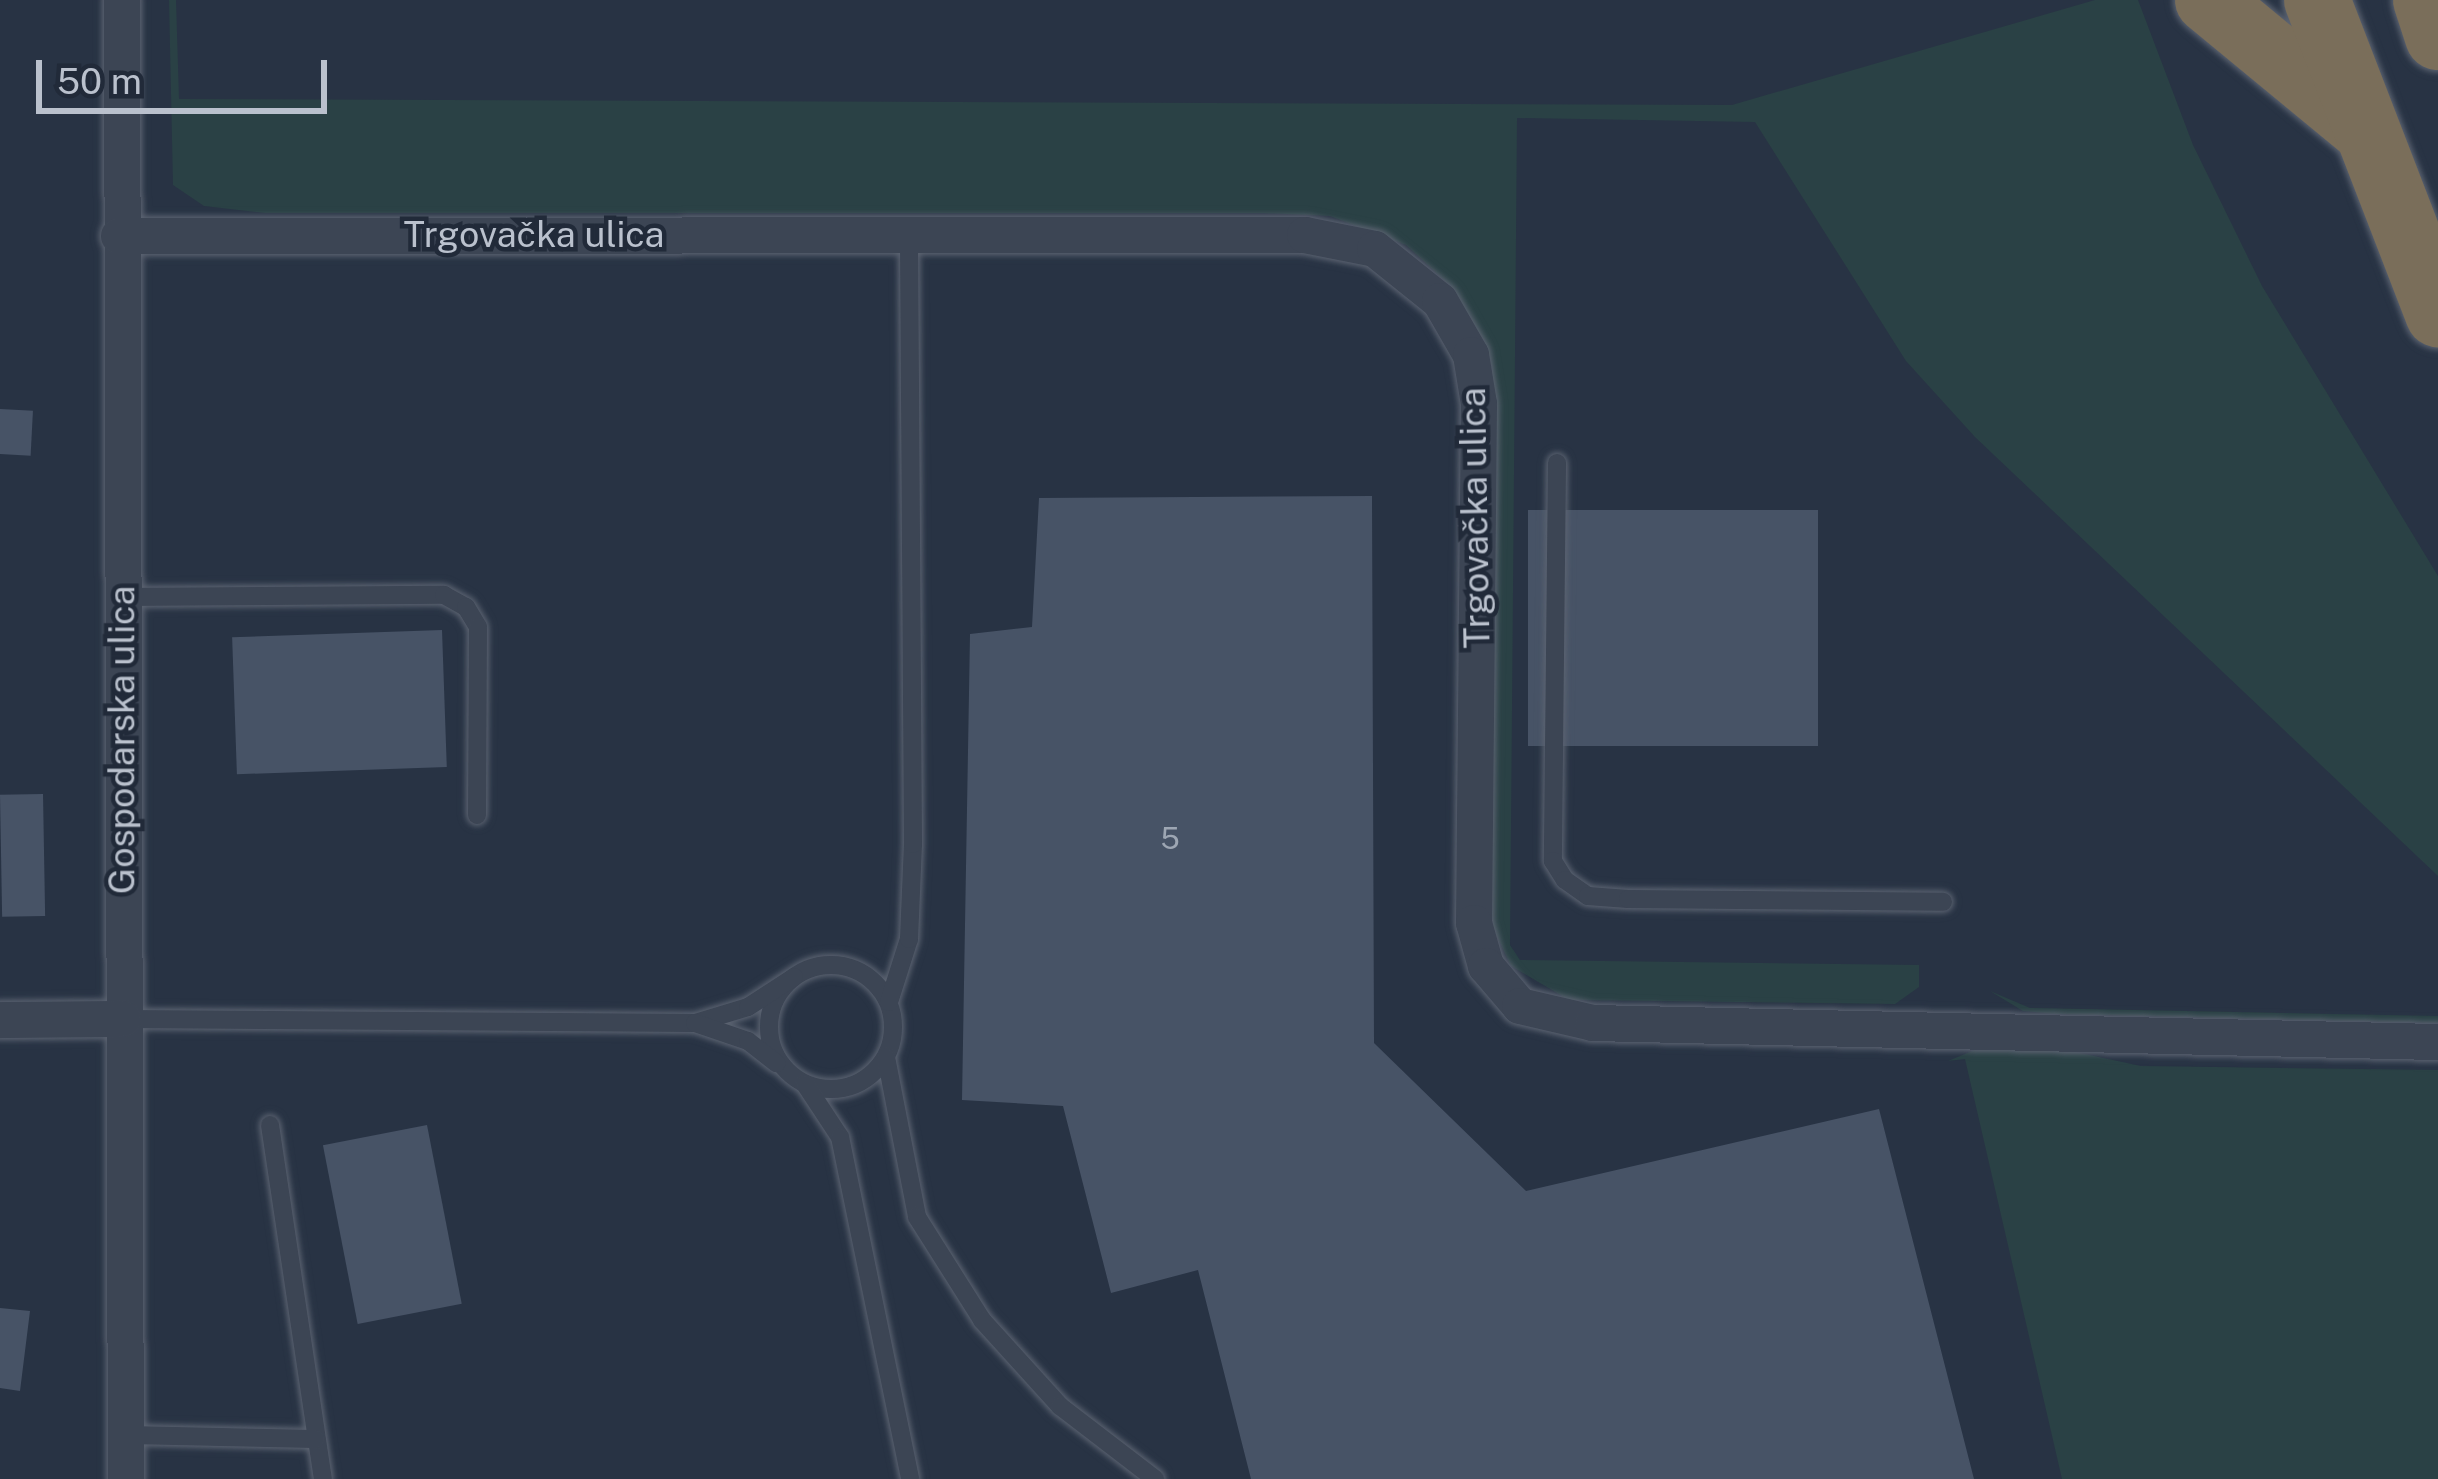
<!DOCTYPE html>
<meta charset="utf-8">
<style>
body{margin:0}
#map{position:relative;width:2438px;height:1479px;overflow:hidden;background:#283344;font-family:"Public Sans",sans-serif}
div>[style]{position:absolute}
.green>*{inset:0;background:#2a4145}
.building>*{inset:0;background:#475366;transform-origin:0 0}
.roads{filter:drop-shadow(0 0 3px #5b6371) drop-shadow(0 0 3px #5b6371)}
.service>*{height:18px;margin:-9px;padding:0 9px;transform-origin:9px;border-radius:9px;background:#3c4554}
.service>.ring{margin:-9px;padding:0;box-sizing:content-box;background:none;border:18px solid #3c4554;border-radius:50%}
.minor>*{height:36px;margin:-18px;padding:0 18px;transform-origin:18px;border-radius:18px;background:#3c4554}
.motorway>*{height:66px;margin:-33px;padding:0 33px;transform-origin:33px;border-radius:33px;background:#7a6e5a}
span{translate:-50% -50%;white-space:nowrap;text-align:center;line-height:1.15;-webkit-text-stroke:9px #212a39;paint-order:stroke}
.number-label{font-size:30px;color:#9da6b3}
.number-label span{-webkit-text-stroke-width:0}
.street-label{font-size:36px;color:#bac1cd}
.scale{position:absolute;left:36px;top:60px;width:291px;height:54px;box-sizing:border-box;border:6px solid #bac1cd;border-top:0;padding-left:15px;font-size:36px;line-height:42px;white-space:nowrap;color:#bac1cd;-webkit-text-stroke:9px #212a39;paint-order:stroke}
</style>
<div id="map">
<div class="green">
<i style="clip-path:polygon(169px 0,176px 0,179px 99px,1732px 105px,2095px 0,2138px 0,2193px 145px,2262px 286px,2438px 576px,2438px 876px,1975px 437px,1906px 361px,1755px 122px,1517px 118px,1510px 945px,1520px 960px,1919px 965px,1919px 987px,1895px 1004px,1569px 1000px,1511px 966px,1493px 928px,1491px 898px,1492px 366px,1455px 290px,1406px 245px,1330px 216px,1263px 213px,265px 213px,204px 206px,173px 185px)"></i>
<i style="clip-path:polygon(1990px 991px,2030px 1008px,2438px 1016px,2438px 1023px,2055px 1014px,2023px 1011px)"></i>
<i style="clip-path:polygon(1982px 1047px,2061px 1049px,2141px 1066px,2438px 1070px,2438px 1479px,2062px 1479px,1965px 1059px,1948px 1061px)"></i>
</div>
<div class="building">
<i style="left:0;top:409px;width:33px;height:45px;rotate:3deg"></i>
<i style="clip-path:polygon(1372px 496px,1374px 1043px,1526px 1191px,1879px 1109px,1974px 1479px,1251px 1479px,1198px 1270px,1111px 1293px,1063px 1106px,962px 1100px,970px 634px,1032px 627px,1039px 498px)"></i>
<i style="left:1528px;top:510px;width:290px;height:236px"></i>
<i style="left:442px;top:630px;width:137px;height:210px;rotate:88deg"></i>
<i style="left:43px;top:794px;width:122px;height:43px;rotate:89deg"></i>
<i style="left:427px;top:1125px;width:182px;height:106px;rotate:79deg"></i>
<i style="clip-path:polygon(0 1308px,30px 1311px,20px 1391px,0 1388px)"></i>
</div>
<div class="roads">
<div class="service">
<i style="left:1557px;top:463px;width:398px;rotate:90.6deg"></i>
<i style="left:1553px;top:861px;width:22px;rotate:58deg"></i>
<i style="left:1565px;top:880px;width:28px;rotate:35deg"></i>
<i style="left:1588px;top:896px;width:40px;rotate:4.3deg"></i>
<i style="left:1628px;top:899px;width:315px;rotate:0.5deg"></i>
<i style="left:121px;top:597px;width:323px;rotate:-0.4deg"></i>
<i style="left:444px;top:595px;width:25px;rotate:29deg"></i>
<i style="left:466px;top:607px;width:23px;rotate:59deg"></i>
<i style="left:478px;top:627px;width:188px;rotate:90.3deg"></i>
<i class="ring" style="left:769px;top:965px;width:106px;height:106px"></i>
<i style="left:889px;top:1002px;width:66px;rotate:-72.4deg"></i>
<i style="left:909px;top:939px;width:95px;rotate:-87.6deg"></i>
<i style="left:913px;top:844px;width:611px;rotate:-90.38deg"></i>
<i style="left:123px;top:1019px;width:572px;rotate:0.4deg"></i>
<i style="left:695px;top:1023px;width:55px;rotate:-16.8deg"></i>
<i style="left:748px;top:1007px;width:55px;rotate:-33.1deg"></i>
<i style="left:695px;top:1023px;width:56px;rotate:18.8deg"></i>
<i style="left:748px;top:1041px;width:36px;rotate:38deg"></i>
<i style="left:886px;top:1057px;width:163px;rotate:79deg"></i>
<i style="left:917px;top:1217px;width:122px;rotate:57.7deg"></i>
<i style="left:982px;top:1320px;width:116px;rotate:47.8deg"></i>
<i style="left:1060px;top:1406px;width:120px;rotate:37.5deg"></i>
<i style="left:805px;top:1084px;width:64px;rotate:56.6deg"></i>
<i style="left:840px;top:1137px;width:349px;rotate:78.4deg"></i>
<i style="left:270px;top:1125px;width:358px;rotate:81.5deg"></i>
<i style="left:126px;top:1435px;width:190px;rotate:1.2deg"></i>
</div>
<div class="minor">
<i style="left:122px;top:0;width:1479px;rotate:89.85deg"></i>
<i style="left:119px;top:236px;width:1186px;rotate:-0.05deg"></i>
<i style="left:1305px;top:235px;width:71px;rotate:11.3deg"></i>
<i style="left:1375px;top:249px;width:83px;rotate:38.7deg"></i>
<i style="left:1440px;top:301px;width:62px;rotate:60.1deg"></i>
<i style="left:1471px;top:355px;width:50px;rotate:80.7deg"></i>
<i style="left:1479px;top:404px;width:519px;rotate:90.55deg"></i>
<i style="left:1474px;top:923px;width:45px;rotate:74.4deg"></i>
<i style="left:1486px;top:966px;width:52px;rotate:49.6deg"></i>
<i style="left:1520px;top:1006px;width:75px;rotate:13.1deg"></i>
<i style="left:1593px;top:1023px;width:845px;rotate:1.29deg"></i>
<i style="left:0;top:1020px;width:123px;rotate:-0.5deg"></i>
</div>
<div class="motorway">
<i style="left:2208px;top:0;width:200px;rotate:39.5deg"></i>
<i style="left:2317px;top:0;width:337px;rotate:68.9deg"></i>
<i style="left:2426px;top:0;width:39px;rotate:72deg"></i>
</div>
</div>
<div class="number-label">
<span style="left:1170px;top:838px">5</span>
</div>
<div class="street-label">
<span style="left:534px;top:235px">Trgovačka ulica</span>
<span style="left:1475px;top:518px;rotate:-91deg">Trgovačka ulica</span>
<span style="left:122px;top:740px;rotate:-90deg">Gospodarska ulica</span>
</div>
<div class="scale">50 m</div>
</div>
